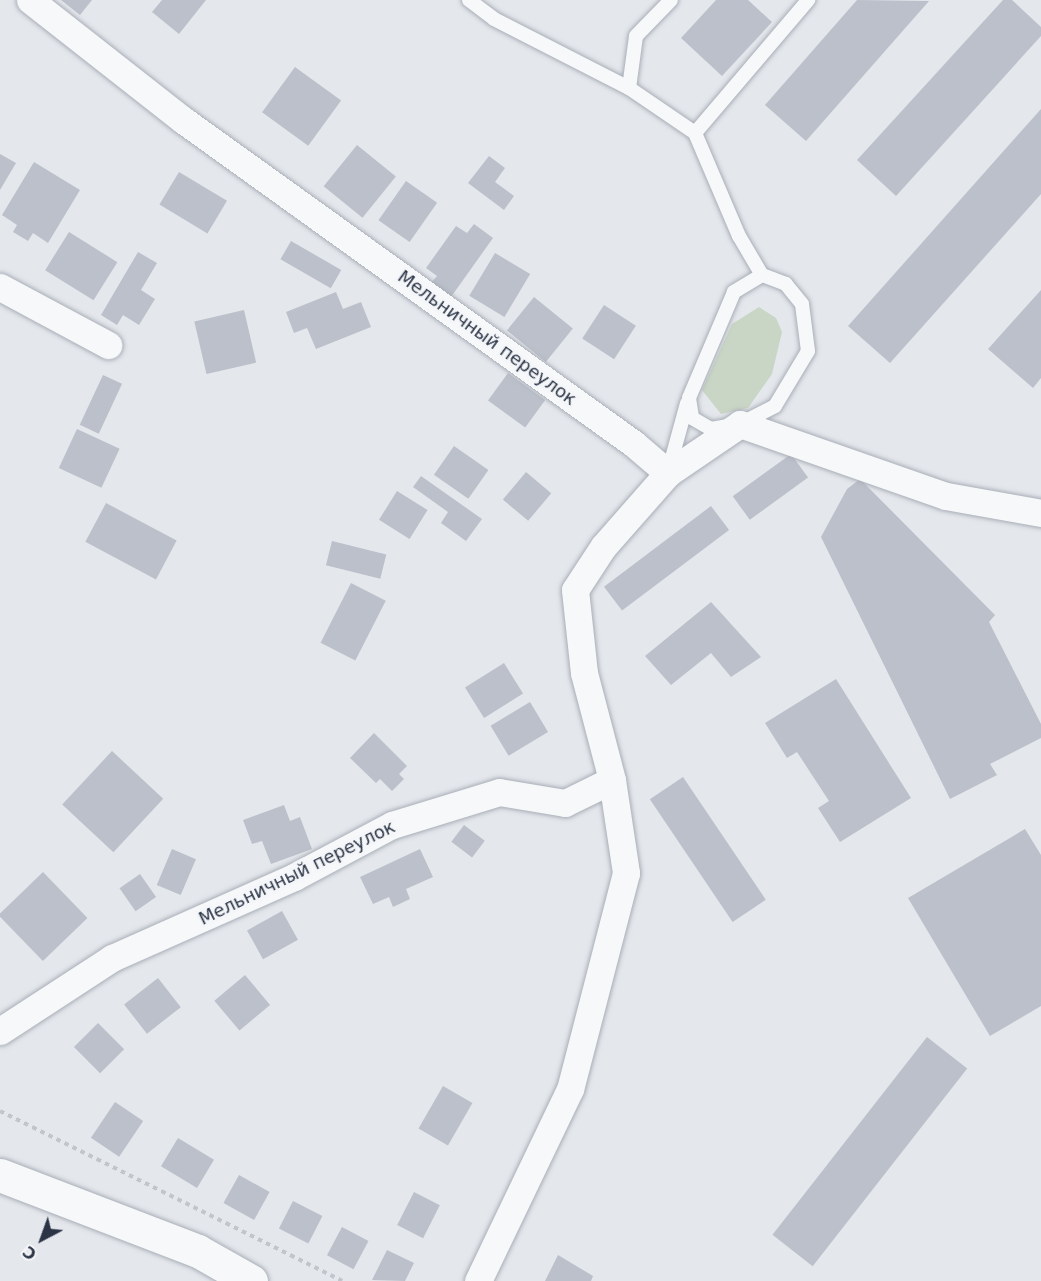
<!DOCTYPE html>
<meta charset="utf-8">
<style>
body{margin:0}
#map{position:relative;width:1041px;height:1281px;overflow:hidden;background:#e4e7ec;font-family:"DejaVu Sans",sans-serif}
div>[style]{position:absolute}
.green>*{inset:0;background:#c9d6c5}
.building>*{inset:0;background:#bbc0ca;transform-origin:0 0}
.path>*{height:4px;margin-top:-2px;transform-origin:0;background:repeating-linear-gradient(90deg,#c2c5cb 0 4.5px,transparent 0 9px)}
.roads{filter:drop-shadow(0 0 2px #a9aeb7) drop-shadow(0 0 2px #a9aeb7)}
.service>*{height:14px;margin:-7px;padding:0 7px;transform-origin:7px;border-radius:7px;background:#f7f8fa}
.minor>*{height:27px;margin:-13.5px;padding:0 13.5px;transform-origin:13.5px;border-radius:13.5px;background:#f7f8fa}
.tertiary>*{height:33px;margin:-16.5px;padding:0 16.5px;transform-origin:16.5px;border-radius:16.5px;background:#f7f8fa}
span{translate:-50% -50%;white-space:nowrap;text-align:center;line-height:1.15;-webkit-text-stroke:6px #f4f6f9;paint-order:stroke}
.street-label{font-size:18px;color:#2b3445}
.north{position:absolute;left:12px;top:1209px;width:60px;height:60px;-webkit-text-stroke:4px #f4f6f9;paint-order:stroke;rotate:221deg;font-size:16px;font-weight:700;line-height:24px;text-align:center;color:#2b3445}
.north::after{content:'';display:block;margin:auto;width:21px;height:27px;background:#2b3445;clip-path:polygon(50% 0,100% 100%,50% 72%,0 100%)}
</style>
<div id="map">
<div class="green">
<i style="clip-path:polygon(759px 307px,776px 318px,782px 332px,772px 374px,748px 408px,721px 414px,702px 390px,732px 324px)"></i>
</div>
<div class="building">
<i style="clip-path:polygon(61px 0,92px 0,80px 15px)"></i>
<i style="clip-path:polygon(162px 0,206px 0,179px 34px,152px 12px)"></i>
<i style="clip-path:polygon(716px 0,748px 0,772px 22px,722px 76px,681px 38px)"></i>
<i style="clip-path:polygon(857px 0,929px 1px,806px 141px,765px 105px)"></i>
<i style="clip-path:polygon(1003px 0,1012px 0,1041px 27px,1041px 36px,896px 196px,857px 160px)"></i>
<i style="left:295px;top:67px;width:57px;height:56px;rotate:36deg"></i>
<i style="clip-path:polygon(1041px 109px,1041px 194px,890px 363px,848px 326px)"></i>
<i style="left:357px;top:145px;width:50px;height:53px;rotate:39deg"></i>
<i style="clip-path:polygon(0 154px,16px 163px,0 190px)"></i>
<i style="clip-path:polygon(489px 156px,505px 168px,495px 182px,514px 196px,504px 210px,468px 183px)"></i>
<i style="clip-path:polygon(34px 162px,80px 190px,48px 243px,33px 233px,28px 241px,13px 232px,17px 225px,2px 215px)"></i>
<i style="left:179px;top:172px;width:56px;height:38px;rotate:31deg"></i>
<i style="left:406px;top:181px;width:38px;height:48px;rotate:35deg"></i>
<i style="clip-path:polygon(474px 224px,493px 238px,451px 297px,431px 283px,437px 276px,426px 268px,456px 226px,467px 233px)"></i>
<i style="left:69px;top:232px;width:57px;height:45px;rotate:32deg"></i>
<i style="left:291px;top:241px;width:58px;height:21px;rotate:30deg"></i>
<i style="clip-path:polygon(138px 252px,157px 263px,141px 290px,155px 299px,139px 325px,123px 315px,117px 325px,101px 315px)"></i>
<i style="left:495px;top:253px;width:41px;height:50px;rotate:31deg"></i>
<i style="clip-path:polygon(1041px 290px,1041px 378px,1033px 388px,988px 349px)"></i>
<i style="clip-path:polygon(336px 292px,343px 309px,361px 302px,371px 327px,316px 349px,307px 328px,294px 333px,286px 312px)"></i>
<i style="left:534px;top:297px;width:50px;height:43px;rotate:39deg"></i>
<i style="left:604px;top:305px;width:38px;height:40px;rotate:33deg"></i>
<i style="left:244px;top:310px;width:54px;height:51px;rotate:77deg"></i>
<i style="left:508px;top:373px;width:46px;height:34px;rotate:36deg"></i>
<i style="left:103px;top:375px;width:21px;height:55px;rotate:25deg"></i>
<i style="left:77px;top:429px;width:47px;height:43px;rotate:25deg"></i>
<i style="left:454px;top:446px;width:42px;height:35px;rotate:35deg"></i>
<i style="left:791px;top:454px;width:29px;height:72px;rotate:54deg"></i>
<i style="left:526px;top:472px;width:33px;height:36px;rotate:40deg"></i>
<i style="clip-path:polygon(421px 476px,482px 519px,466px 541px,441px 523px,448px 512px,413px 487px)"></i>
<i style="clip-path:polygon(860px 479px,995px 615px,989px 622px,1041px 724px,1041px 738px,990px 764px,997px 775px,950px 799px,821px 537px,847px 489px)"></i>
<i style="left:397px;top:491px;width:36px;height:34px;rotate:32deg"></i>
<i style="left:106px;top:503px;width:80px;height:44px;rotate:28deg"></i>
<i style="left:711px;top:506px;width:30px;height:134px;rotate:53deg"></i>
<i style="left:332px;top:541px;width:56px;height:25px;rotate:14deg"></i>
<i style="left:351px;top:583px;width:39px;height:67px;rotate:27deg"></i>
<i style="clip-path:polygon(711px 602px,761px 657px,731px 677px,711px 653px,671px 685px,645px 656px)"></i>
<i style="left:504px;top:663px;width:36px;height:46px;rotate:58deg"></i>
<i style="clip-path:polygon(836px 679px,911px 798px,840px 842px,818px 808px,829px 801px,797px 752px,787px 758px,765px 723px)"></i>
<i style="left:530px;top:702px;width:35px;height:46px;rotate:59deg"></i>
<i style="clip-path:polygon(374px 733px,407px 766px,399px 774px,404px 779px,392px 791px,380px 779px,376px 783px,350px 758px)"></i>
<i style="left:112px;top:751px;width:70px;height:73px;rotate:43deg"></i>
<i style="left:683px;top:777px;width:148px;height:40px;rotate:56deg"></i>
<i style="clip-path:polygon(284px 805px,290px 821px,300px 817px,312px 849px,271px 864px,262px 841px,252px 844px,243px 820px)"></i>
<i style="left:464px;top:825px;width:26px;height:21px;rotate:37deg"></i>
<i style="clip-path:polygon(1025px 829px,1041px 855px,1041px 1006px,990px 1036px,908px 898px)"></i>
<i style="left:172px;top:849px;width:26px;height:39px;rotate:23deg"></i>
<i style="clip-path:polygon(420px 849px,433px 877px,406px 889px,410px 899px,393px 907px,389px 897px,373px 904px,360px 877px)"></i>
<i style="left:43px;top:872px;width:64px;height:62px;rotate:46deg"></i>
<i style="left:140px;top:874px;width:28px;height:25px;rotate:55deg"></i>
<i style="left:282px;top:911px;width:33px;height:40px;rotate:61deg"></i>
<i style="left:245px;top:975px;width:39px;height:40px;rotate:50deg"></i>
<i style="left:158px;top:978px;width:37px;height:43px;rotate:52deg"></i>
<i style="left:98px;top:1023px;width:37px;height:34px;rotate:45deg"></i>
<i style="left:927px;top:1037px;width:51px;height:251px;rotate:38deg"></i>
<i style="left:443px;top:1086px;width:34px;height:49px;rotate:30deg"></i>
<i style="left:115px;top:1102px;width:34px;height:43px;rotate:34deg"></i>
<i style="left:178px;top:1138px;width:42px;height:33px;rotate:31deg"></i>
<i style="left:239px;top:1175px;width:35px;height:32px;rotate:29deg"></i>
<i style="left:414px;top:1192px;width:29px;height:37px;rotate:27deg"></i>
<i style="left:293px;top:1201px;width:33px;height:31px;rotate:27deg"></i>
<i style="left:342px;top:1227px;width:30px;height:32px;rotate:28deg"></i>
<i style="clip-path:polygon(387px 1250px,414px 1263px,405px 1281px,372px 1280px)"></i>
<i style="clip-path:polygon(558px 1255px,593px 1276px,591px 1281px,545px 1281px)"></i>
</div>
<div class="path">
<i style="left:0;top:1111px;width:382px;rotate:26.4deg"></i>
</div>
<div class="roads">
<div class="service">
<i style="left:469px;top:0;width:31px;rotate:37deg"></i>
<i style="left:494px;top:19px;width:152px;rotate:27.1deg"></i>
<i style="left:629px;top:88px;width:80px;rotate:34.3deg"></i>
<i style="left:695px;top:133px;width:112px;rotate:66.9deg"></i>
<i style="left:739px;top:236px;width:45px;rotate:59.5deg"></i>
<i style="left:762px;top:275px;width:33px;rotate:149deg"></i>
<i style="left:734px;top:292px;width:115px;rotate:113deg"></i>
<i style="left:689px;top:398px;width:20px;rotate:81deg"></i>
<i style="left:692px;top:418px;width:22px;rotate:30deg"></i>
<i style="left:711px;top:429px;width:29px;rotate:-10deg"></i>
<i style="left:740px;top:424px;width:39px;rotate:-27deg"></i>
<i style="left:775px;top:406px;width:64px;rotate:-59deg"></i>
<i style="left:808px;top:351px;width:47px;rotate:-97.3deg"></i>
<i style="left:802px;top:304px;width:26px;rotate:-129deg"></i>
<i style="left:786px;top:284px;width:26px;rotate:-159deg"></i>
<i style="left:629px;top:88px;width:52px;rotate:-82.3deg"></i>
<i style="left:636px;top:36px;width:50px;rotate:-45.8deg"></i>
<i style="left:695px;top:133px;width:175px;rotate:-49.6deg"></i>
<i style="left:669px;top:469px;width:68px;rotate:-74.7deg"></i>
</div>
<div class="minor">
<i style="left:30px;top:0;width:194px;rotate:38.1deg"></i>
<i style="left:183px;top:120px;width:555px;rotate:35.69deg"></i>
<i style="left:634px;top:444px;width:45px;rotate:40.5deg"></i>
<i style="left:668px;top:473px;width:98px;rotate:131.3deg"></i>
<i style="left:603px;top:547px;width:51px;rotate:123.1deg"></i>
<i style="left:575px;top:590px;width:83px;rotate:83.8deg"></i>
<i style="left:584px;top:673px;width:111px;rotate:75.3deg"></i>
<i style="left:612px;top:780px;width:94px;rotate:81.4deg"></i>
<i style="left:626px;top:873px;width:223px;rotate:104.5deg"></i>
<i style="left:570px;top:1089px;width:213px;rotate:115.6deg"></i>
<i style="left:0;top:287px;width:123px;rotate:28.2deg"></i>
<i style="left:668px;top:473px;width:87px;rotate:-34.2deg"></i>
<i style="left:740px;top:424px;width:218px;rotate:19.3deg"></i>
<i style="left:946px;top:496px;width:97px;rotate:10.1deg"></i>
<i style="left:0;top:1031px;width:134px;rotate:-33.1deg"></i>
<i style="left:112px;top:958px;width:199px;rotate:-24deg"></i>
<i style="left:294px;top:877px;width:111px;rotate:-28deg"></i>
<i style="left:392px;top:825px;width:112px;rotate:-17.1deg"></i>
<i style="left:499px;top:792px;width:67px;rotate:9.5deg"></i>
<i style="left:565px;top:803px;width:52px;rotate:-26.1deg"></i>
</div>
<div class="tertiary">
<i style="left:0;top:1175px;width:212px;rotate:21deg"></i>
<i style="left:198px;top:1251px;width:61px;rotate:29.5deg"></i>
</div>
</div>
<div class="street-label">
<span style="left:487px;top:338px;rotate:36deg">Мельничный переулок</span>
<span style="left:297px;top:873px;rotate:-26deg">Мельничный переулок</span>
</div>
<div class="north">С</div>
</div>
